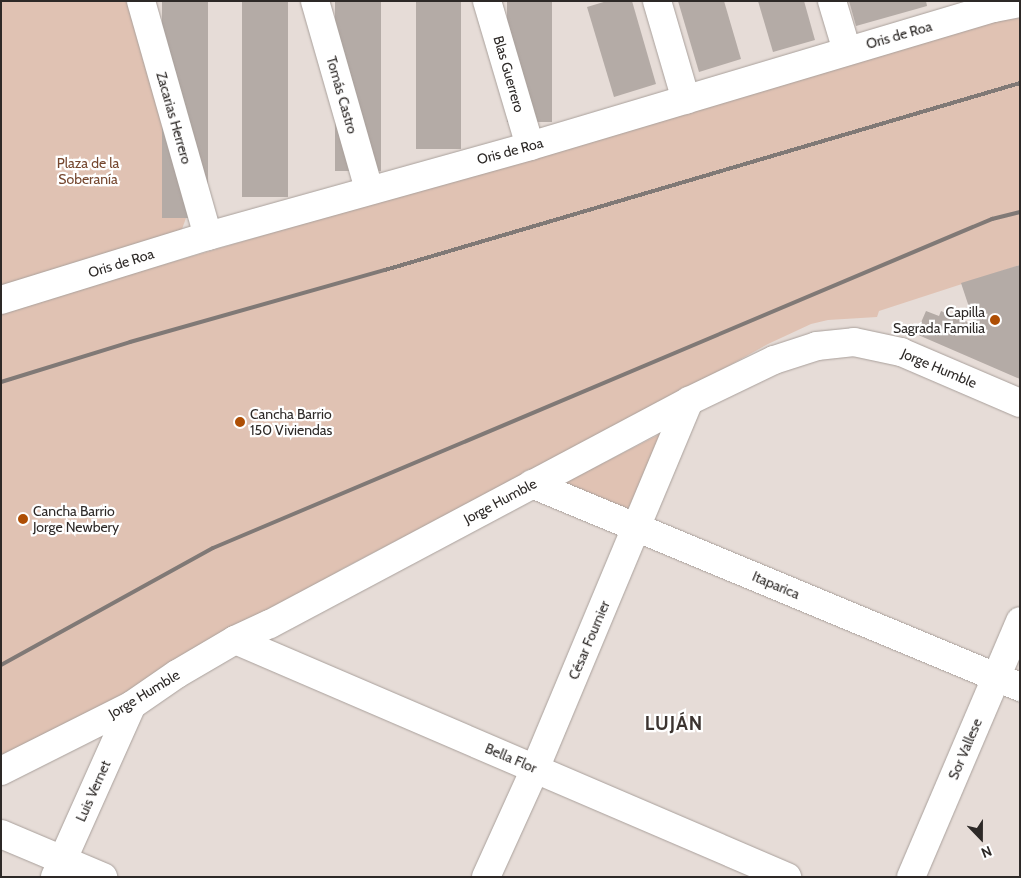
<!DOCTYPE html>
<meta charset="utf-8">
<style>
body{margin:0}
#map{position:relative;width:1021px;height:878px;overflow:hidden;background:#e6dcd7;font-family:Cabin,sans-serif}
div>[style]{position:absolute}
.green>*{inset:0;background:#e0c2b3}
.building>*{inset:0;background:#b4aba6;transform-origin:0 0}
.roads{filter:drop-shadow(0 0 1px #a9a09b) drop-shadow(0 0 1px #a9a09b)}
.minor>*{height:28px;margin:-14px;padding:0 14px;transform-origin:14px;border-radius:14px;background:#fff}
.rail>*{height:4px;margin:-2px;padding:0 2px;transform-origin:2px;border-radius:2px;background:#807976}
.dots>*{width:14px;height:14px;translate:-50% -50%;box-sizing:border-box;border:2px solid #fff;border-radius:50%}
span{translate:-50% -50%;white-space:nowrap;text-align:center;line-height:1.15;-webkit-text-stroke:4.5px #fff;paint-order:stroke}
.street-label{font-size:14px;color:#2d2927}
.park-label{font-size:14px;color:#75472f}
.poi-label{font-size:14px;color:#2d2927}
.right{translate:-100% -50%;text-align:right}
.left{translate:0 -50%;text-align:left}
.district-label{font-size:19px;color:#3c3430;font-weight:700;letter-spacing:1px}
.frame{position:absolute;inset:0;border:2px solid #2d2927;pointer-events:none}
.north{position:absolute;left:956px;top:813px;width:50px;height:50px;-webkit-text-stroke:4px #fff;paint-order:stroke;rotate:158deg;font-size:14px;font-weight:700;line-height:20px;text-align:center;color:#2d2927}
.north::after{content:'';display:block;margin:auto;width:18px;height:22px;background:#2d2927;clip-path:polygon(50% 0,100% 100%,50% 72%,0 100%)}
</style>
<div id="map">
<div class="green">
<i style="clip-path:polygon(1px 1px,132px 1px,186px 206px,186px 218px,182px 229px,173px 236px,1px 289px)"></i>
<i style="clip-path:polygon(1020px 18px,1020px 265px,879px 311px,877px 317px,828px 320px,811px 324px,768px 344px,669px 399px,342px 569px,317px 587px,1px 762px,1px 312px,1001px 20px)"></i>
<i style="clip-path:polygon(662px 433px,629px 511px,562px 484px)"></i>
</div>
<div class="building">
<i style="left:162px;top:1px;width:46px;height:217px"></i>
<i style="left:242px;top:1px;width:46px;height:196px"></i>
<i style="left:335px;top:1px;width:46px;height:170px"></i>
<i style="left:416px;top:1px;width:45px;height:148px"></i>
<i style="left:507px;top:1px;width:45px;height:121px"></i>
<i style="clip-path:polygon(607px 1px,632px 1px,656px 84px,614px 97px,587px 7px)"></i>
<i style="clip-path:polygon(678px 1px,724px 1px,741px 59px,699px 72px)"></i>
<i style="clip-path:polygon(758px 1px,804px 1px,815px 40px,773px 52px)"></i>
<i style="clip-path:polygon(849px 1px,926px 1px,927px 6px,856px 26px)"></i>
<i style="clip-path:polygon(1020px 265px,1020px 379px,916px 334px,926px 311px,939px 316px,941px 311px,975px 325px,961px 283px)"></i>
</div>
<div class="roads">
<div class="minor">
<i style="left:141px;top:1px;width:244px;rotate:74.1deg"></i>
<i style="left:315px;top:1px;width:196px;rotate:74deg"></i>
<i style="left:487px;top:1px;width:151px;rotate:73.5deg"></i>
<i style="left:657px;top:1px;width:103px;rotate:73.7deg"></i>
<i style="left:832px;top:1px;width:52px;rotate:73.3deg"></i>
<i style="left:1px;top:300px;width:217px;rotate:-17.2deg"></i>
<i style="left:208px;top:236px;width:334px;rotate:-15.6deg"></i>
<i style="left:530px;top:146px;width:484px;rotate:-16.6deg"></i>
<i style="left:994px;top:8px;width:26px;rotate:-11deg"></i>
<i style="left:532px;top:484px;width:529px;rotate:22.59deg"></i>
<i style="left:235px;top:640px;width:601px;rotate:23.24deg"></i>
<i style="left:1px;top:771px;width:147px;rotate:-26.7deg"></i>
<i style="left:132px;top:705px;width:55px;rotate:-34.6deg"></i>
<i style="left:177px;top:674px;width:67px;rotate:-30.4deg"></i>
<i style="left:235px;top:640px;width:38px;rotate:-25deg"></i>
<i style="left:270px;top:624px;width:475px;rotate:-28deg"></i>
<i style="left:689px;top:401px;width:94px;rotate:-25.8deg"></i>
<i style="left:774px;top:360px;width:45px;rotate:-18deg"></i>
<i style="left:817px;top:346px;width:37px;rotate:-6deg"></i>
<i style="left:854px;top:342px;width:48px;rotate:12deg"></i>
<i style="left:901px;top:352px;width:129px;rotate:23.2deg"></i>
<i style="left:1px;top:834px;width:111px;rotate:22.9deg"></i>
<i style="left:55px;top:877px;width:188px;rotate:-65.9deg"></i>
<i style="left:486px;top:877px;width:119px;rotate:-65.6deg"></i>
<i style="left:535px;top:769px;width:399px;rotate:-67.3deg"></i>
<i style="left:911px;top:877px;width:278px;rotate:-66.9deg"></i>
</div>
</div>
<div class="rail">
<i style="left:1px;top:382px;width:135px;rotate:-17.2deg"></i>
<i style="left:130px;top:342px;width:265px;rotate:-15.8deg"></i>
<i style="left:385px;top:270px;width:662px;rotate:-16.41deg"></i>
<i style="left:1px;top:665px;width:242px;rotate:-28.9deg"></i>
<i style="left:213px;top:548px;width:846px;rotate:-22.9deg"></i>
<i style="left:992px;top:219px;width:29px;rotate:-14deg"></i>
</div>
<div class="dots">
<i style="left:995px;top:320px;background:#ae4e04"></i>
<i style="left:240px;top:422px;background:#ae4e04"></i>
<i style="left:23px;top:519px;background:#ae4e04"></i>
</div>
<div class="street-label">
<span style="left:899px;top:35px;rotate:-16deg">Oris de Roa</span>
<span style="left:509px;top:74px;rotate:74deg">Blas Guerrero</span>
<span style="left:342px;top:95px;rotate:74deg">Tomás Castro</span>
<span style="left:174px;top:118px;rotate:74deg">Zacarias Herrero</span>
<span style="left:510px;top:151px;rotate:-15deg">Oris de Roa</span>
<span style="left:121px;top:263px;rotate:-17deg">Oris de Roa</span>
<span style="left:939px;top:368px;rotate:23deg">Jorge Humble</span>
<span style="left:500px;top:501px;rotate:-28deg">Jorge Humble</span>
<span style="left:776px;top:585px;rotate:23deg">Itaparica</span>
<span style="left:589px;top:640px;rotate:-67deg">César Fournier</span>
<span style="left:144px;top:694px;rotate:-31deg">Jorge Humble</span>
<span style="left:965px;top:749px;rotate:-67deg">Sor Vallese</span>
<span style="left:511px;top:758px;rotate:23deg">Bella Flor</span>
<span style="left:93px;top:791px;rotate:-66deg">Luis Vernet</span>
</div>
<div class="park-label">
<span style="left:88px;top:171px">Plaza de la<br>Soberanía</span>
</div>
<div class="poi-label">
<span class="right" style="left:985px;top:320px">Capilla<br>Sagrada Familia</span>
<span class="left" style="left:250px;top:422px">Cancha Barrio<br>150 Viviendas</span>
<span class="left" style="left:33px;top:519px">Cancha Barrio<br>Jorge Newbery</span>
</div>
<div class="district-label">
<span style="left:674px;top:724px">LUJÁN</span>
</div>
<div class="frame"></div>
<div class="north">N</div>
</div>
